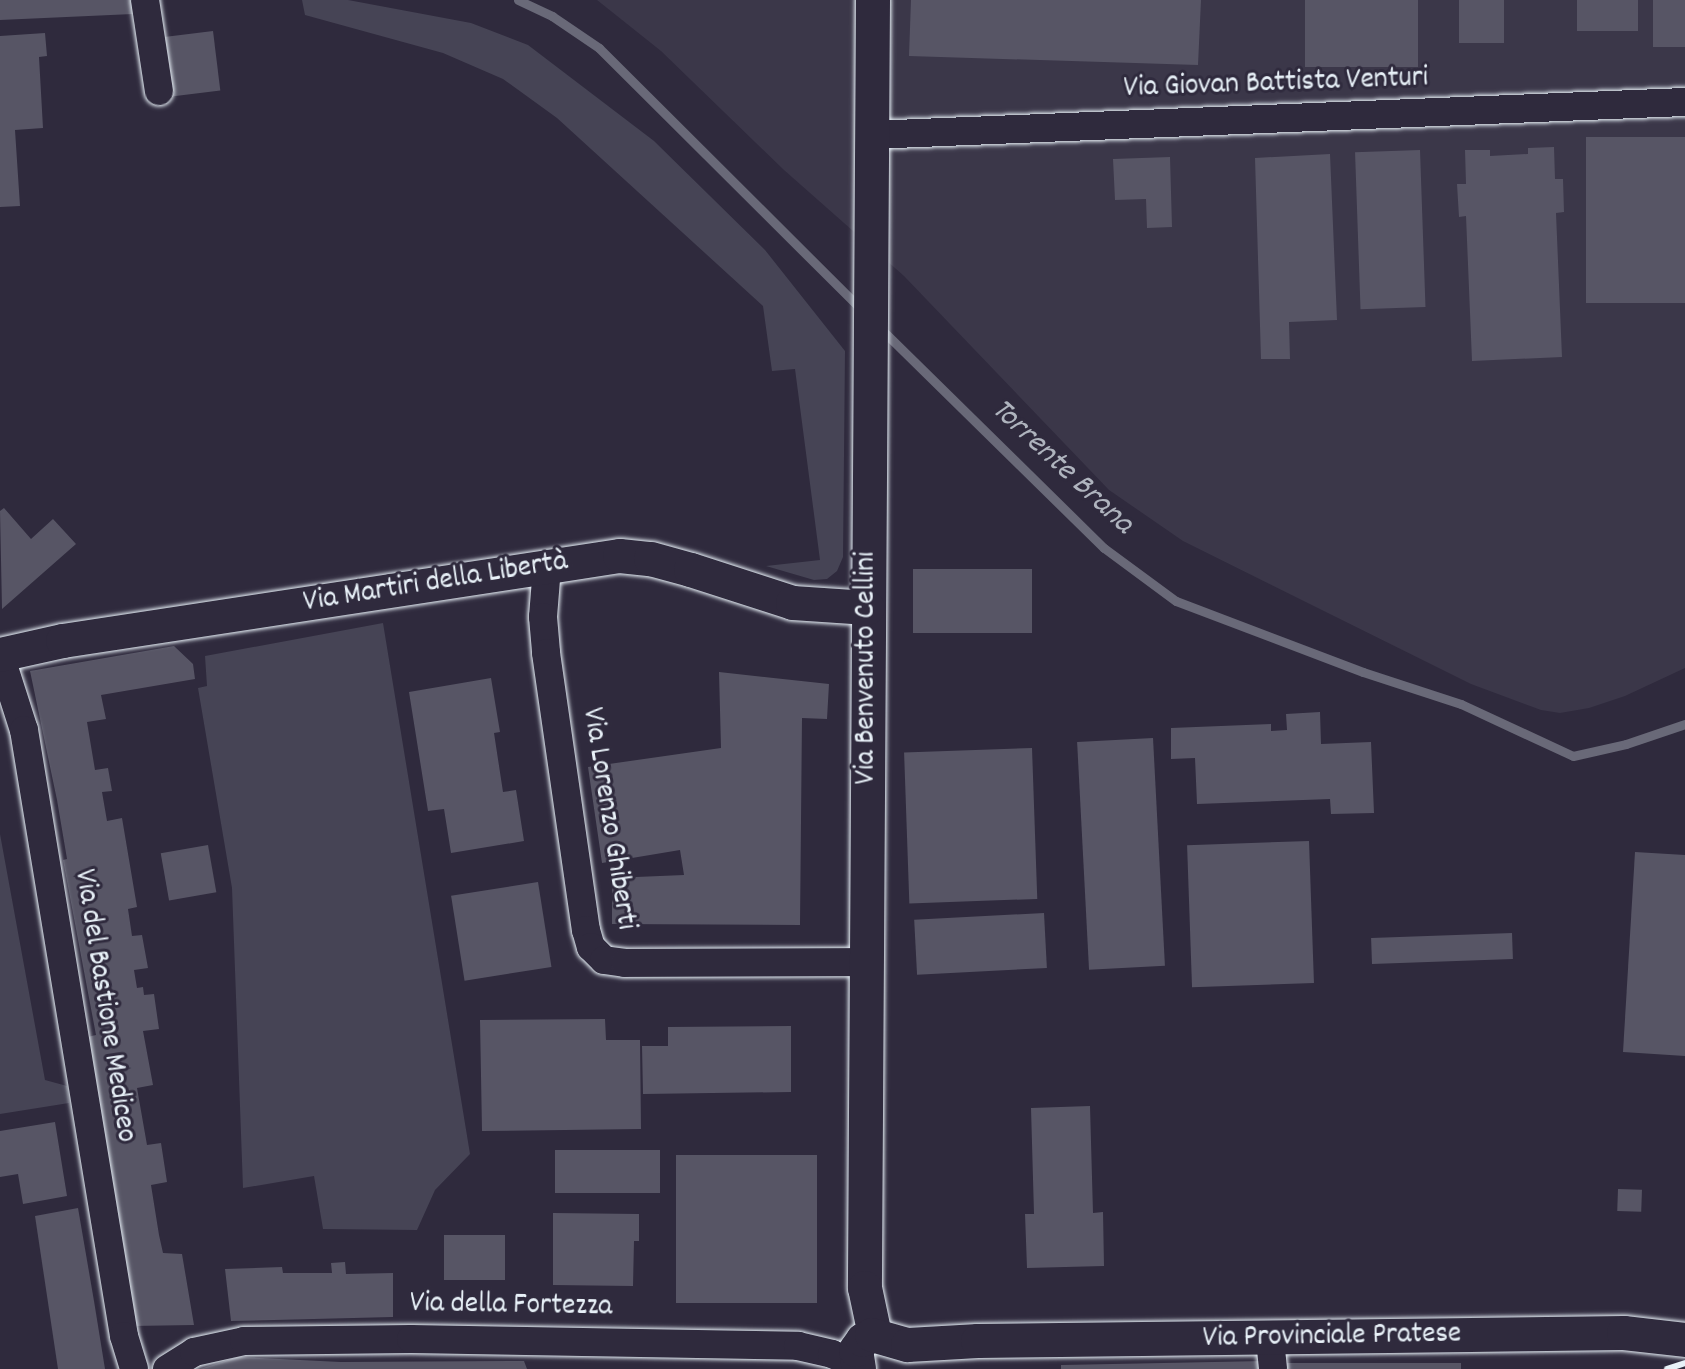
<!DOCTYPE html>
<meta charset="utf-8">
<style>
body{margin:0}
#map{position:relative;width:1685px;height:1369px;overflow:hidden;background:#2f2a3d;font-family:Dekko,sans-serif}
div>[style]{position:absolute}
.built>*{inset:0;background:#3b3749}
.green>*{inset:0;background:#464455}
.stream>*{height:9px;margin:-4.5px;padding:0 4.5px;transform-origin:4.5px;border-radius:4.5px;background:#696978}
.building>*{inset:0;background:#575565;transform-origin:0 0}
.roads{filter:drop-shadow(0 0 2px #e8f1f8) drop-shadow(0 0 2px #e8f1f8)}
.minor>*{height:28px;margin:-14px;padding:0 14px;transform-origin:14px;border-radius:14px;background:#2f2a3d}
.tertiary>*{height:34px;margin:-17px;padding:0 17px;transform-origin:17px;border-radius:17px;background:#2f2a3d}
.rail>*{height:6px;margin:-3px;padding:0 3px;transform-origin:3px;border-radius:3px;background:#e8f1f8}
span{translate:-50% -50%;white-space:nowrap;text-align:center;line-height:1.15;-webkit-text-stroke:6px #2f2a3d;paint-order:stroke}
.street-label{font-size:30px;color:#e8f1f8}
.water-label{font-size:32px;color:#afb4be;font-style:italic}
</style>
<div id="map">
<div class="built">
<i style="clip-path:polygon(597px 0,1685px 0,1685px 668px,1625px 696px,1589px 708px,1560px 713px,1541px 710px,1471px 684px,1183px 541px,1109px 490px,904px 276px,784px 170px,661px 51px)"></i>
</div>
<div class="green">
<i style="clip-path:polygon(302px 0,348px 0,471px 23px,528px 45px,654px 141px,765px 250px,845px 351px,843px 557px,837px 571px,827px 579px,814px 580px,766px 566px,820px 560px,795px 369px,772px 371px,763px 306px,557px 118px,503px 79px,443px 53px,305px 15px)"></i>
<i style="clip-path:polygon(383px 623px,470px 1154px,435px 1190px,417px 1230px,323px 1229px,314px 1176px,243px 1188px,232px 888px,198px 688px,207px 686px,205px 656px)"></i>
<i style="clip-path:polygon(0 834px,45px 1080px,67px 1086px,69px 1103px,0 1114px)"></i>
</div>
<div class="stream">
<i style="left:518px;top:0;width:38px;rotate:25deg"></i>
<i style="left:552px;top:16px;width:57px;rotate:34.2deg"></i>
<i style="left:599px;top:48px;width:370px;rotate:44.9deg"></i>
<i style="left:880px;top:328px;width:314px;rotate:44.5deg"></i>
<i style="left:1104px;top:548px;width:89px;rotate:36.4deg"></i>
<i style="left:1176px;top:601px;width:200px;rotate:20.8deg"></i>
<i style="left:1363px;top:672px;width:103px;rotate:18.1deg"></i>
<i style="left:1461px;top:704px;width:123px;rotate:24.9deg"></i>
<i style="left:1573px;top:756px;width:54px;rotate:-12.8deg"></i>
<i style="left:1626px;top:744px;width:62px;rotate:-18.7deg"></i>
</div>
<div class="building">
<i style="clip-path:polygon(0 0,133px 0,133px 14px,0 20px)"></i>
<i style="clip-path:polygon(911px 0,1201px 0,1198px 65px,909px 56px)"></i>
<i style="left:1305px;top:0;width:113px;height:67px"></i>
<i style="left:1459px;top:0;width:45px;height:43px"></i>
<i style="left:1577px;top:0;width:61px;height:31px"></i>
<i style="left:1653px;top:0;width:32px;height:47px"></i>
<i style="left:213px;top:31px;width:60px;height:49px;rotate:83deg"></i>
<i style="clip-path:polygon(45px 33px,47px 56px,39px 57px,43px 128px,15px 130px,20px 206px,0 207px,0 36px)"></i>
<i style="left:1685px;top:137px;width:166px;height:99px;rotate:90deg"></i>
<i style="clip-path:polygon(1554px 147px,1555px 179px,1563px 179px,1564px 212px,1556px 213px,1562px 357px,1472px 361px,1466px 216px,1459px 217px,1457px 184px,1466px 184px,1465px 150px,1490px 150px,1490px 156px,1528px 154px,1528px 148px)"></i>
<i style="left:1420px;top:150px;width:157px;height:65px;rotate:88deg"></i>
<i style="clip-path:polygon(1330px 154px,1337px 320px,1289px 322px,1290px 359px,1261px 359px,1255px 158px)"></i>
<i style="clip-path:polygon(1170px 157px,1172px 227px,1147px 228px,1146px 199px,1115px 200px,1113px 159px)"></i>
<i style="clip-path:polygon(4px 508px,31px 539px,53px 519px,76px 544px,2px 609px,0 511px)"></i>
<i style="left:1032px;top:569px;width:64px;height:119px;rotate:90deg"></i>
<i style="clip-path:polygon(174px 646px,193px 664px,195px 679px,101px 695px,106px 719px,87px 722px,95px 770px,108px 768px,112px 791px,102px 792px,107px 821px,122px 818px,137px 907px,128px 909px,132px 936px,142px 935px,148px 968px,134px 970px,137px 988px,143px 987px,144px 995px,154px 994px,159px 1029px,143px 1031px,153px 1085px,137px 1088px,147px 1145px,161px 1143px,167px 1182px,151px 1185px,159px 1235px,163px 1253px,182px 1254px,194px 1325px,132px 1326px,83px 1038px,96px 1035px,63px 860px,67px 859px,57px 800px,30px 671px)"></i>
<i style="clip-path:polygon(719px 672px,829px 684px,827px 719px,802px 718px,800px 925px,612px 924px,612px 878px,684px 875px,680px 850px,602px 863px,588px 767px,721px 748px)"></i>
<i style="clip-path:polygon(491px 678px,500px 732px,494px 733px,503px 792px,516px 790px,524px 841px,451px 853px,444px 809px,428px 811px,409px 692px)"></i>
<i style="clip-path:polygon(1320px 712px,1321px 744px,1371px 742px,1374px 813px,1331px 814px,1330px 799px,1197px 804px,1195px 758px,1171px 759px,1171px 728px,1271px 724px,1271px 731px,1287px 730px,1286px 714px)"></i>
<i style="left:1153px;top:738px;width:228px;height:76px;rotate:87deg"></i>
<i style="left:1032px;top:748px;width:151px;height:128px;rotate:88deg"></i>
<i style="left:1309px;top:841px;width:142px;height:122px;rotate:88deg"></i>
<i style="left:208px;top:845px;width:48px;height:48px;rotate:80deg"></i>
<i style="clip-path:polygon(1635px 852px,1685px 855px,1685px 1056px,1623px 1052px)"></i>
<i style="left:538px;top:882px;width:86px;height:88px;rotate:81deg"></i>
<i style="left:1044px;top:913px;width:55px;height:130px;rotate:87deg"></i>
<i style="left:1512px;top:933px;width:26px;height:141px;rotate:88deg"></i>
<i style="clip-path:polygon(605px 1019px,606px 1040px,640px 1040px,641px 1129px,482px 1131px,480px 1020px)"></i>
<i style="clip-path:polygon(791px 1026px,791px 1092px,643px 1094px,642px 1046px,668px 1046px,668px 1027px)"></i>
<i style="clip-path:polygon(1090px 1106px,1093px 1213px,1103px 1212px,1104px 1266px,1027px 1268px,1025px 1214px,1034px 1214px,1031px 1108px)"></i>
<i style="clip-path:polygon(55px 1122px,67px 1196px,23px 1204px,18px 1174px,0 1177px,0 1131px)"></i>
<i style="left:660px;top:1150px;width:43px;height:105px;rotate:90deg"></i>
<i style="left:676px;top:1155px;width:141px;height:148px"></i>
<i style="left:1618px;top:1189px;width:24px;height:22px;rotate:2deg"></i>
<i style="clip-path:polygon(78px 1208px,94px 1301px,105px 1369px,58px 1369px,35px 1216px)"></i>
<i style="clip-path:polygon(553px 1213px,639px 1214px,639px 1241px,634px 1241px,633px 1286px,553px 1285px)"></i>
<i style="left:505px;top:1235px;width:45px;height:61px;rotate:90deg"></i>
<i style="clip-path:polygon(345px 1262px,346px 1274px,393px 1273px,393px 1317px,231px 1321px,225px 1269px,282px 1267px,283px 1273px,332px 1273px,331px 1263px)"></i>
<i style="clip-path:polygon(238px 1357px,341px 1362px,524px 1361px,527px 1369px,200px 1369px)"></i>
<i style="clip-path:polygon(1265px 1361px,1266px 1369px,1061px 1369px,1061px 1365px)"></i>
<i style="left:1279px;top:1363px;width:182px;height:6px"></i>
</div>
<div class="roads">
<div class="minor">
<i style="left:145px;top:0;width:92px;rotate:81.3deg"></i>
<i style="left:870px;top:135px;width:816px;rotate:-2.32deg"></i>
<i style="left:547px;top:567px;width:50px;rotate:94.6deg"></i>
<i style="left:543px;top:617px;width:36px;rotate:85deg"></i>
<i style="left:546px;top:653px;width:280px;rotate:81.8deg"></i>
<i style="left:586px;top:930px;width:18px;rotate:74deg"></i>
<i style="left:591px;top:947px;width:18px;rotate:45deg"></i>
<i style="left:604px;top:960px;width:21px;rotate:8deg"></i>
<i style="left:625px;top:963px;width:242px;rotate:-0.2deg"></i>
<i style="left:0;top:655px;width:79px;rotate:72.3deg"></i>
<i style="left:24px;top:730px;width:614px;rotate:80.63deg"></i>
<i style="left:124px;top:1336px;width:34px;rotate:73deg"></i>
<i style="left:1270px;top:1340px;width:29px;rotate:84deg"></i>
<i style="left:167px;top:1369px;width:32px;rotate:-32deg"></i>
<i style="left:194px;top:1352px;width:51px;rotate:-12.4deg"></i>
<i style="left:244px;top:1341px;width:167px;rotate:-0.7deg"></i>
<i style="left:411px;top:1339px;width:387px;rotate:1deg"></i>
<i style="left:798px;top:1346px;width:35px;rotate:13deg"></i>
<i style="left:832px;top:1354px;width:27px;rotate:24deg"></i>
</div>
<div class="tertiary">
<i style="left:873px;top:0;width:1288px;rotate:90.36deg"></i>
<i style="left:865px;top:1288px;width:48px;rotate:78deg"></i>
<i style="left:0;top:655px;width:65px;rotate:-12.5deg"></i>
<i style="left:63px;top:641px;width:563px;rotate:-8.68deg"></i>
<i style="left:620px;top:556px;width:31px;rotate:6deg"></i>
<i style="left:651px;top:559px;width:41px;rotate:15.4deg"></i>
<i style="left:691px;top:570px;width:107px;rotate:17.9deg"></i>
<i style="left:793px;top:603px;width:75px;rotate:3.8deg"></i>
<i style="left:859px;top:1369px;width:19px;rotate:-99deg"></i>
<i style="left:856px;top:1350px;width:12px;rotate:-55deg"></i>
<i style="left:863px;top:1340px;width:10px;rotate:-29deg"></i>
<i style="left:872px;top:1335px;width:37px;rotate:16deg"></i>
<i style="left:908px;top:1345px;width:70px;rotate:-3.3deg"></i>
<i style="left:978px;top:1341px;width:646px;rotate:-0.71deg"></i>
<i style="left:1624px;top:1333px;width:61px;rotate:6.5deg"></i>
</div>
</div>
<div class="rail">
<i style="left:1667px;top:1369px;width:19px;rotate:-18deg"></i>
</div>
<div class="street-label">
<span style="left:1276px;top:85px;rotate:-2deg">Via Giovan Battista Venturi</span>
<span style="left:436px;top:584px;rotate:-9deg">Via Martiri della Libertà</span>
<span style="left:868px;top:668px;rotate:-90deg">Via Benvenuto Cellini</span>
<span style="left:607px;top:819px;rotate:81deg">Via Lorenzo Ghiberti</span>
<span style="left:103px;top:1006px;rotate:81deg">Via del Bastione Mediceo</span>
<span style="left:511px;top:1307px;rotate:1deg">Via della Fortezza</span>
<span style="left:1332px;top:1338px;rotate:-1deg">Via Provinciale Pratese</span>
</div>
<div class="water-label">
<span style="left:1061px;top:468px;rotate:43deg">Torrente Brana</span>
</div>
</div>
